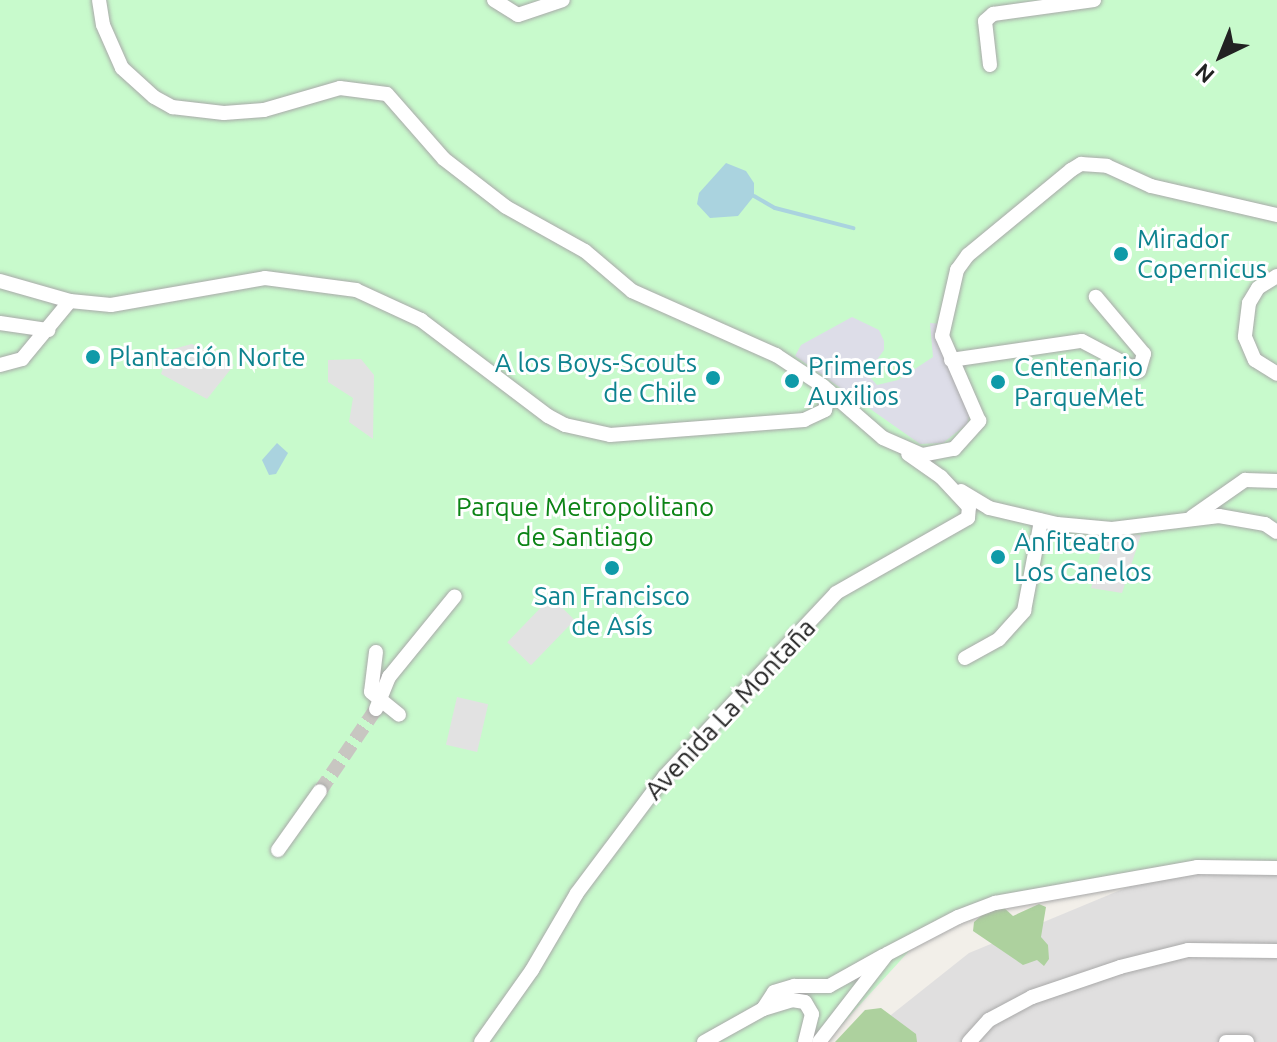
<!DOCTYPE html>
<meta charset="utf-8">
<style>
body{margin:0}
#map{position:relative;width:1277px;height:1042px;overflow:hidden;background:#f2efe9;font-family:Ubuntu,sans-serif}
div>[style]{position:absolute}
.residential>*{inset:0;background:#e0dfdf}
.forest>*{inset:0;background:#add19e}
.park>*{inset:0;background:#c8facc}
.parking>*{inset:0;background:#e2e2e2;transform-origin:0 0}
.plaza>*{inset:0;background:#dddde8}
.water>*{inset:0;background:#aad3df}
.stream>*{height:4px;margin:-2px;padding:0 2px;transform-origin:2px;border-radius:2px;background:#aad3df}
.minor-tunnel>*{height:14px;margin-top:-7px;transform-origin:0;background:repeating-linear-gradient(90deg,#c8c6c1 0 14px,transparent 0 21px)}
.roads{filter:drop-shadow(0 0 2px #a9a9a9) drop-shadow(0 0 2px #a9a9a9)}
.minor>*{height:14px;margin:-7px;padding:0 7px;transform-origin:7px;border-radius:7px;background:#fff}
.dots>*{width:22px;height:22px;translate:-50% -50%;box-sizing:border-box;border:4px solid #fff;border-radius:50%}
span{translate:-50% -50%;white-space:nowrap;text-align:center;line-height:1.15;-webkit-text-stroke:6px #fff;paint-order:stroke}
.culture-label{font-size:26px;color:#0d838f}
.left{translate:0 -50%;text-align:left}
.right{translate:-100% -50%;text-align:right}
.park-label{font-size:26px;color:#0c8416}
.street-label{font-size:26px;color:#222}
.north{position:absolute;left:1181px;top:16px;width:80px;height:80px;-webkit-text-stroke:6px #fff;paint-order:stroke;rotate:223deg;font-size:22px;font-weight:700;line-height:32px;text-align:center;color:#222}
.north::after{content:'';display:block;margin:auto;width:28px;height:36px;background:#222;clip-path:polygon(50% 0,100% 100%,50% 72%,0 100%)}
</style>
<div id="map">
<div class="residential">
<i style="clip-path:polygon(1184px 872px,1277px 872px,1277px 1042px,857px 1042px,969px 953px,1135px 884px)"></i>
</div>
<div class="forest">
<i style="clip-path:polygon(1039px 904px,1046px 907px,1041px 937px,1048px 945px,1049px 959px,1044px 966px,1037px 960px,1023px 965px,973px 931px,974px 922px,989px 909px,1002px 906px,1013px 916px)"></i>
<i style="clip-path:polygon(881px 1008px,916px 1034px,917px 1042px,835px 1042px,865px 1010px)"></i>
</div>
<div class="park">
<i style="clip-path:polygon(0 0,1277px 0,1277px 862px,997px 897px,931px 927px,826px 1042px,0 1042px)"></i>
</div>
<div class="parking">
<i style="clip-path:polygon(192px 344px,234px 365px,207px 399px,161px 374px,169px 350px)"></i>
<i style="clip-path:polygon(361px 359px,374px 375px,373px 439px,349px 422px,353px 398px,328px 382px,328px 360px)"></i>
<i style="clip-path:polygon(1106px 533px,1141px 535px,1122px 593px,1091px 588px)"></i>
<i style="left:551px;top:597px;width:33px;height:63px;rotate:44deg"></i>
<i style="left:457px;top:697px;width:32px;height:49px;rotate:13deg"></i>
</div>
<div class="plaza">
<i style="clip-path:polygon(852px 317px,879px 330px,884px 341px,884px 350px,867px 374px,877px 385px,898px 380px,933px 357px,930px 323px,942px 324px,971px 409px,967px 424px,943px 443px,920px 444px,795px 356px,801px 345px)"></i>
</div>
<div class="water">
<i style="clip-path:polygon(726px 163px,746px 171px,754px 183px,754px 196px,738px 216px,710px 218px,697px 204px,699px 193px)"></i>
<i style="clip-path:polygon(277px 443px,288px 453px,276px 474px,269px 475px,262px 460px)"></i>
</div>
<div class="stream">
<i style="left:754px;top:196px;width:24px;rotate:30deg"></i>
<i style="left:775px;top:208px;width:81px;rotate:14.4deg"></i>
</div>
<div class="minor-tunnel">
<i style="left:320px;top:791px;width:99px;rotate:-55.7deg"></i>
</div>
<div class="roads">
<div class="minor">
<i style="left:99px;top:0;width:25px;rotate:81deg"></i>
<i style="left:103px;top:25px;width:47px;rotate:66.2deg"></i>
<i style="left:122px;top:68px;width:43px;rotate:42.2deg"></i>
<i style="left:154px;top:97px;width:21px;rotate:29deg"></i>
<i style="left:172px;top:107px;width:52px;rotate:6.6deg"></i>
<i style="left:224px;top:113px;width:40px;rotate:-4.3deg"></i>
<i style="left:264px;top:110px;width:79px;rotate:-16.1deg"></i>
<i style="left:340px;top:88px;width:47px;rotate:7.3deg"></i>
<i style="left:387px;top:94px;width:86px;rotate:48.8deg"></i>
<i style="left:444px;top:159px;width:78px;rotate:37.7deg"></i>
<i style="left:506px;top:207px;width:90px;rotate:29.1deg"></i>
<i style="left:585px;top:251px;width:62px;rotate:40.4deg"></i>
<i style="left:632px;top:291px;width:158px;rotate:24deg"></i>
<i style="left:776px;top:355px;width:56px;rotate:33.4deg"></i>
<i style="left:823px;top:386px;width:79px;rotate:40.9deg"></i>
<i style="left:883px;top:438px;width:43px;rotate:23.6deg"></i>
<i style="left:922px;top:455px;width:33px;rotate:-11deg"></i>
<i style="left:954px;top:449px;width:38px;rotate:-48deg"></i>
<i style="left:979px;top:421px;width:93px;rotate:-113.5deg"></i>
<i style="left:942px;top:336px;width:68px;rotate:-77.2deg"></i>
<i style="left:957px;top:270px;width:19px;rotate:-54deg"></i>
<i style="left:968px;top:255px;width:134px;rotate:-39.5deg"></i>
<i style="left:1071px;top:170px;width:12px;rotate:-31deg"></i>
<i style="left:1081px;top:164px;width:26px;rotate:4deg"></i>
<i style="left:1107px;top:166px;width:48px;rotate:24.4deg"></i>
<i style="left:1151px;top:186px;width:129px;rotate:13deg"></i>
<i style="left:494px;top:0;width:28px;rotate:32deg"></i>
<i style="left:518px;top:15px;width:47px;rotate:-18.4deg"></i>
<i style="left:990px;top:65px;width:44px;rotate:-96.5deg"></i>
<i style="left:985px;top:21px;width:11px;rotate:-41deg"></i>
<i style="left:993px;top:14px;width:102px;rotate:-7.9deg"></i>
<i style="left:1277px;top:276px;width:22px;rotate:148deg"></i>
<i style="left:1258px;top:288px;width:17px;rotate:121deg"></i>
<i style="left:1249px;top:303px;width:34px;rotate:97deg"></i>
<i style="left:1245px;top:337px;width:25px;rotate:67deg"></i>
<i style="left:1255px;top:360px;width:26px;rotate:32deg"></i>
<i style="left:0;top:281px;width:73px;rotate:15.9deg"></i>
<i style="left:70px;top:301px;width:41px;rotate:5.6deg"></i>
<i style="left:111px;top:305px;width:156px;rotate:-9.9deg"></i>
<i style="left:265px;top:278px;width:92px;rotate:7.5deg"></i>
<i style="left:356px;top:290px;width:72px;rotate:24.8deg"></i>
<i style="left:421px;top:320px;width:159px;rotate:37.1deg"></i>
<i style="left:548px;top:416px;width:19px;rotate:28deg"></i>
<i style="left:565px;top:425px;width:46px;rotate:12.5deg"></i>
<i style="left:610px;top:435px;width:195px;rotate:-4.4deg"></i>
<i style="left:804px;top:420px;width:23px;rotate:-25deg"></i>
<i style="left:825px;top:410px;width:19px;rotate:-78deg"></i>
<i style="left:0;top:323px;width:49px;rotate:8.3deg"></i>
<i style="left:951px;top:360px;width:132px;rotate:-8.3deg"></i>
<i style="left:1082px;top:341px;width:64px;rotate:27.8deg"></i>
<i style="left:1139px;top:371px;width:18px;rotate:-74deg"></i>
<i style="left:1144px;top:354px;width:75px;rotate:-130.1deg"></i>
<i style="left:0;top:365px;width:23px;rotate:-15deg"></i>
<i style="left:22px;top:359px;width:75px;rotate:-50.4deg"></i>
<i style="left:961px;top:491px;width:33px;rotate:31deg"></i>
<i style="left:989px;top:508px;width:70px;rotate:13.2deg"></i>
<i style="left:1057px;top:524px;width:55px;rotate:5.2deg"></i>
<i style="left:1112px;top:529px;width:108px;rotate:-6.9deg"></i>
<i style="left:1219px;top:516px;width:47px;rotate:9.9deg"></i>
<i style="left:1265px;top:524px;width:14px;rotate:34deg"></i>
<i style="left:1192px;top:517px;width:65px;rotate:-34.9deg"></i>
<i style="left:1245px;top:480px;width:32px;rotate:2deg"></i>
<i style="left:376px;top:652px;width:40px;rotate:97.1deg"></i>
<i style="left:371px;top:692px;width:36px;rotate:39deg"></i>
<i style="left:965px;top:658px;width:39px;rotate:-29deg"></i>
<i style="left:999px;top:639px;width:38px;rotate:-48deg"></i>
<i style="left:1024px;top:611px;width:92px;rotate:-79.3deg"></i>
<i style="left:376px;top:709px;width:35px;rotate:-68deg"></i>
<i style="left:389px;top:677px;width:104px;rotate:-50.8deg"></i>
<i style="left:278px;top:850px;width:72px;rotate:-54.6deg"></i>
<i style="left:763px;top:1009px;width:20px;rotate:-57deg"></i>
<i style="left:774px;top:992px;width:21px;rotate:-17deg"></i>
<i style="left:794px;top:986px;width:35px"></i>
<i style="left:829px;top:986px;width:62px;rotate:-29.1deg"></i>
<i style="left:481px;top:1042px;width:88px;rotate:-54.7deg"></i>
<i style="left:532px;top:970px;width:89px;rotate:-59.7deg"></i>
<i style="left:577px;top:893px;width:146px;rotate:-53.1deg"></i>
<i style="left:665px;top:776px;width:250px;rotate:-46.9deg"></i>
<i style="left:836px;top:593px;width:152px;rotate:-29.6deg"></i>
<i style="left:968px;top:518px;width:11px;rotate:-85deg"></i>
<i style="left:969px;top:507px;width:41px;rotate:-133deg"></i>
<i style="left:941px;top:477px;width:40px;rotate:-145.1deg"></i>
<i style="left:704px;top:1042px;width:68px;rotate:-29.2deg"></i>
<i style="left:763px;top:1009px;width:30px;rotate:-17deg"></i>
<i style="left:792px;top:1000px;width:13px;rotate:9deg"></i>
<i style="left:805px;top:1002px;width:14px;rotate:60deg"></i>
<i style="left:812px;top:1014px;width:29px;rotate:104deg"></i>
<i style="left:819px;top:1042px;width:111px;rotate:-52.3deg"></i>
<i style="left:887px;top:954px;width:80px;rotate:-27.5deg"></i>
<i style="left:958px;top:917px;width:40px;rotate:-21deg"></i>
<i style="left:995px;top:903px;width:205px;rotate:-10.1deg"></i>
<i style="left:1197px;top:867px;width:80px;rotate:0.7deg"></i>
<i style="left:969px;top:1042px;width:30px;rotate:-48deg"></i>
<i style="left:989px;top:1020px;width:49px;rotate:-28.1deg"></i>
<i style="left:1032px;top:997px;width:93px;rotate:-18.8deg"></i>
<i style="left:1120px;top:967px;width:70px;rotate:-14deg"></i>
<i style="left:1188px;top:950px;width:89px;rotate:0.6deg"></i>
<i style="left:1226px;top:1042px;width:21px"></i>
</div>
</div>
<div class="dots">
<i style="left:1121px;top:254px;background:#0f9aa8"></i>
<i style="left:93px;top:357px;background:#0f9aa8"></i>
<i style="left:713px;top:378px;background:#0f9aa8"></i>
<i style="left:792px;top:381px;background:#0f9aa8"></i>
<i style="left:998px;top:382px;background:#0f9aa8"></i>
<i style="left:998px;top:557px;background:#0f9aa8"></i>
<i style="left:612px;top:568px;background:#0f9aa8"></i>
</div>
<div class="culture-label">
<span class="left" style="left:1137px;top:254px">Mirador<br>Copernicus</span>
<span class="left" style="left:109px;top:357px">Plantación Norte</span>
<span class="right" style="left:697px;top:378px">A los Boys-Scouts<br>de Chile</span>
<span class="left" style="left:808px;top:381px">Primeros<br>Auxilios</span>
<span class="left" style="left:1014px;top:382px">Centenario<br>ParqueMet</span>
<span class="left" style="left:1014px;top:557px">Anfiteatro<br>Los Canelos</span>
<span style="left:612px;top:611px">San Francisco<br>de Asís</span>
</div>
<div class="park-label">
<span style="left:585px;top:522px">Parque Metropolitano<br>de Santiago</span>
</div>
<div class="street-label">
<span style="left:730px;top:709px;rotate:-47deg">Avenida La Montaña</span>
</div>
<div class="north">N</div>
</div>
